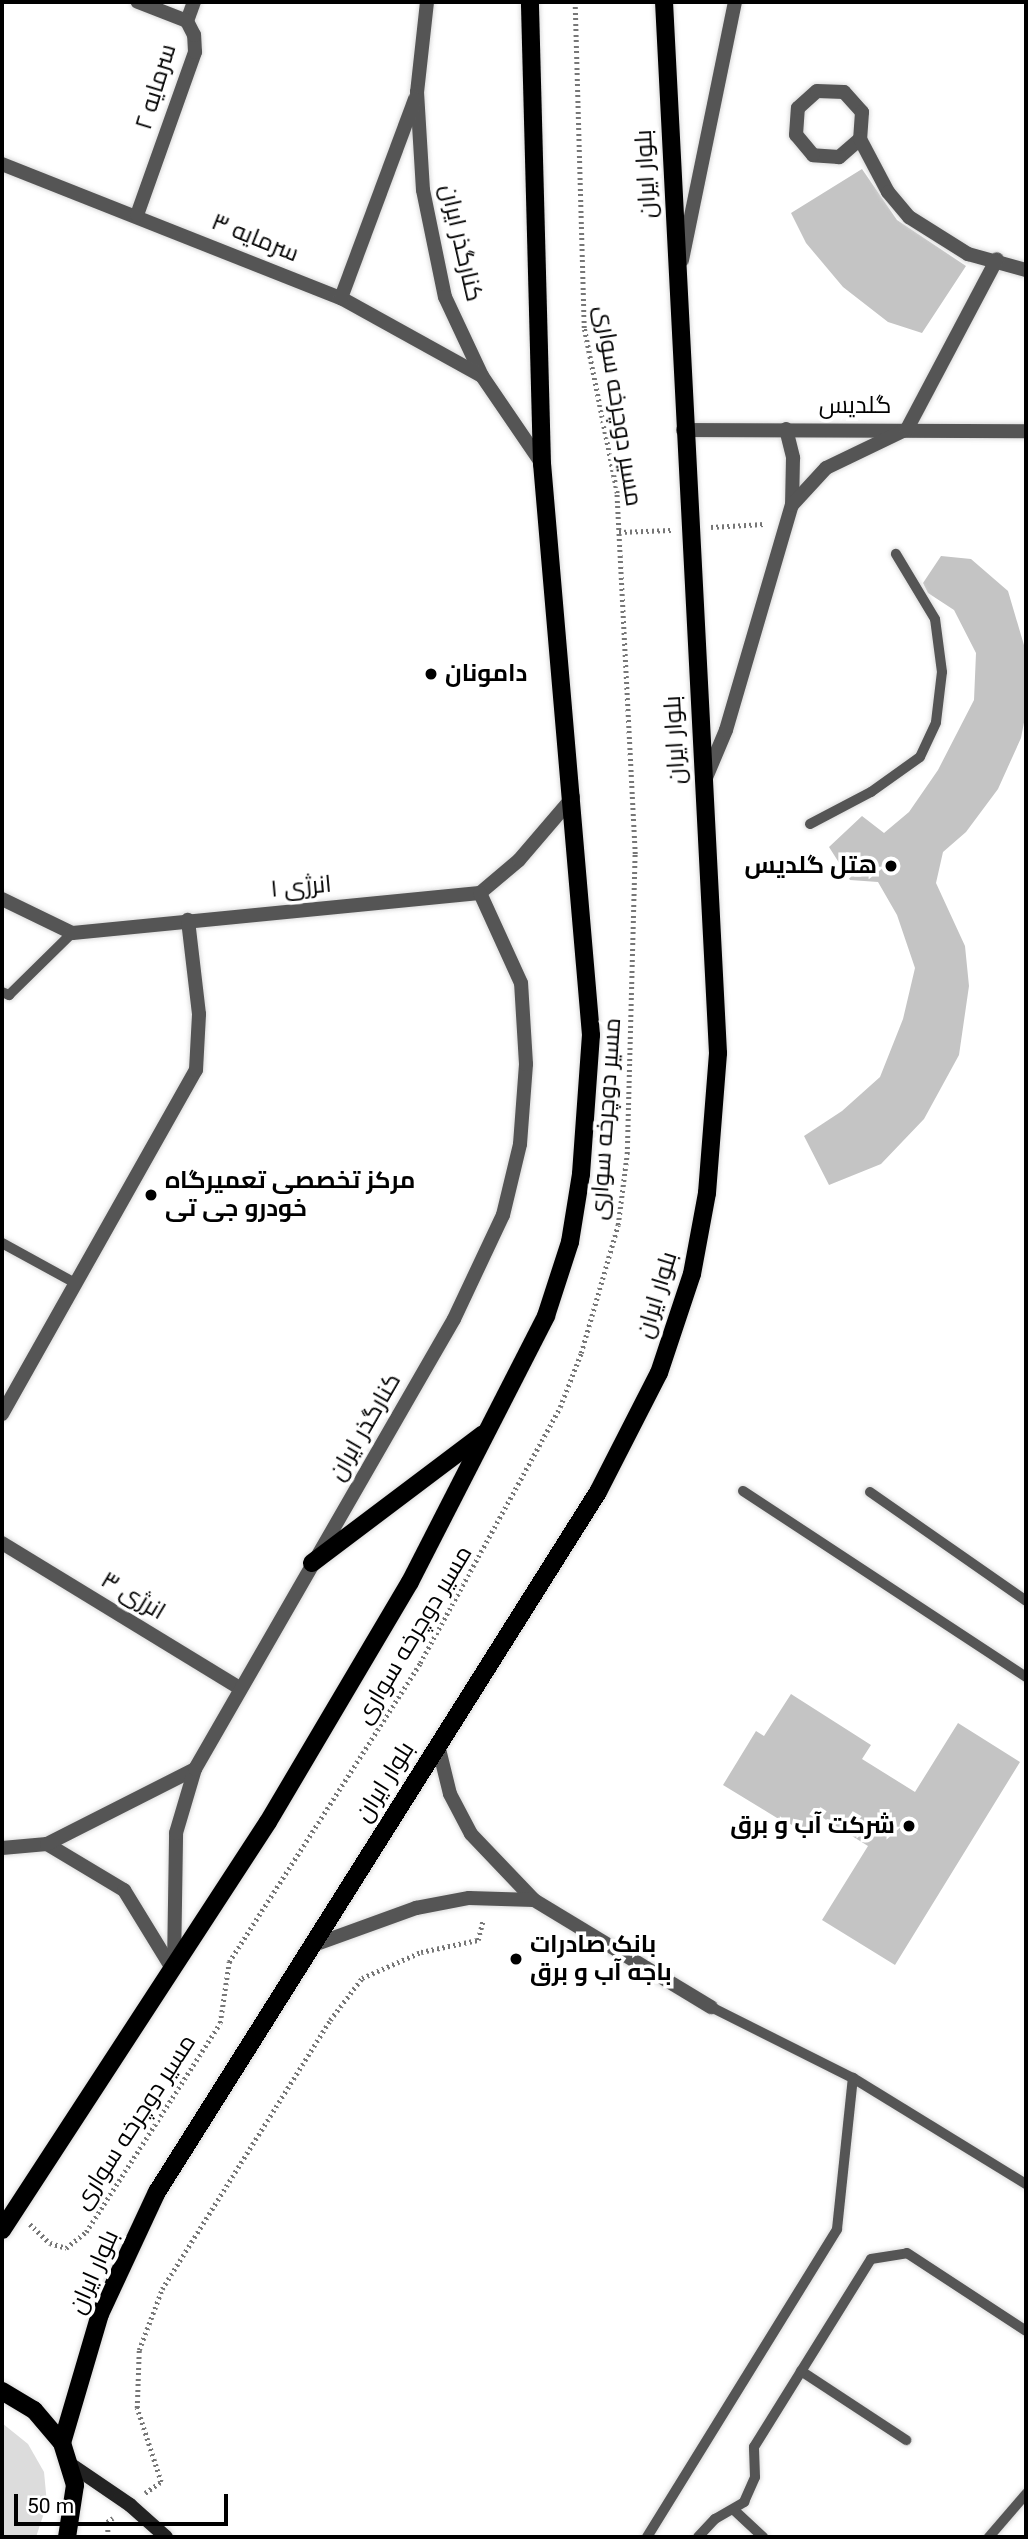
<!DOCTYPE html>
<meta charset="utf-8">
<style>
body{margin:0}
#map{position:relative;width:1028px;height:2539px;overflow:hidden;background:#fff;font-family:Roboto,Cairo,sans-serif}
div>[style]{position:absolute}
.green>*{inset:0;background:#dcdcdc}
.building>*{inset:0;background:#c4c4c4}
.path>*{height:4.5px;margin-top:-2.25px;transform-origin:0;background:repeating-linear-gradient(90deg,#777 0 2px,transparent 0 5.5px)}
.roads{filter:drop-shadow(0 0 2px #dbdbdb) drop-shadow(0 0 2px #dbdbdb)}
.lane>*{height:10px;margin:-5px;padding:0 5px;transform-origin:5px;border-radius:5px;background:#555}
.street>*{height:14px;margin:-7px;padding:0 7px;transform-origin:7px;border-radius:7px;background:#555}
.secondary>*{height:14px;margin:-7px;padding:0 7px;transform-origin:7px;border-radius:7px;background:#222}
.primary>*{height:18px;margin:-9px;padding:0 9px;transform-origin:9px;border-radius:9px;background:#000}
.dots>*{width:19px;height:19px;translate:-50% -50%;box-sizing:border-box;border:4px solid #fff;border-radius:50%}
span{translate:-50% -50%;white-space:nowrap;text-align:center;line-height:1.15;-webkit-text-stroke:7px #fff;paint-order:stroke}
.street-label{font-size:24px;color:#000}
.poi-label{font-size:24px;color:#000;font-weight:700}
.left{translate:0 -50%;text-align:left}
.right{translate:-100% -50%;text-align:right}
.frame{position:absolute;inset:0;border:4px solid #000;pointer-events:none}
.scale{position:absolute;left:14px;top:2494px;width:214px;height:32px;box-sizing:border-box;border:4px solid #000;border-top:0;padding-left:9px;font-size:21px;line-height:24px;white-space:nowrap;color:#000;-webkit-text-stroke:5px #fff;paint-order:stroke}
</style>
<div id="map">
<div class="green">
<i style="clip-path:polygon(2px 2423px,28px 2444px,44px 2472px,47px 2504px,36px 2537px,2px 2537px)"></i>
</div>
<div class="building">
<i style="clip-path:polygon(862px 169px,897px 220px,966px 266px,922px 333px,888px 322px,843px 287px,806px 243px,791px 213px)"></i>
<i style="clip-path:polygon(941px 556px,971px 559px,1008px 591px,1026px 652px,1026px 712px,1021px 738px,998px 789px,966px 832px,943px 852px,936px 883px,965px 946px,969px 986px,959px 1055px,924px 1119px,881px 1164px,829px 1185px,804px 1136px,842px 1111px,880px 1077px,903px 1019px,915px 968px,897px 915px,878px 882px,850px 880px,829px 847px,862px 816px,884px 833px,909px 812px,938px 770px,974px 700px,976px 653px,954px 610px,928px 593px,923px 583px)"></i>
<i style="clip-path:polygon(791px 1694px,871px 1745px,862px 1759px,915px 1792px,958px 1723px,1020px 1762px,895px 1965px,822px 1920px,868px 1846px,820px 1816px,808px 1837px,723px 1785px,756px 1731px,764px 1736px)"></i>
</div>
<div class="path">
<i style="left:711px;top:527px;width:54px;rotate:-3.2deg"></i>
<i style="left:619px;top:532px;width:52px;rotate:-2.2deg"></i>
<i style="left:30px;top:2224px;width:28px;rotate:44deg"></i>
<i style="left:50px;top:2243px;width:17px;rotate:17deg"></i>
<i style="left:66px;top:2248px;width:26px;rotate:-39deg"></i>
<i style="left:86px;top:2232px;width:248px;rotate:-57.3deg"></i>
<i style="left:220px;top:2023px;width:62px;rotate:-81.6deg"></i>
<i style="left:229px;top:1962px;width:355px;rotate:-57.4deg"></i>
<i style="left:420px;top:1663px;width:292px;rotate:-61.3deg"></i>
<i style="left:560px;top:1407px;width:58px;rotate:-68.7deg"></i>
<i style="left:581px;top:1353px;width:133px;rotate:-73.9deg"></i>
<i style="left:618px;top:1225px;width:72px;rotate:-82.8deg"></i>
<i style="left:627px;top:1154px;width:300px;rotate:-88.5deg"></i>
<i style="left:635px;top:854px;width:361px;rotate:-92.9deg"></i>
<i style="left:617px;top:493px;width:168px;rotate:-101.3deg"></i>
<i style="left:584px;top:328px;width:326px;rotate:-91.6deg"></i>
<i style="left:145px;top:2493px;width:19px;rotate:-35deg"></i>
<i style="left:161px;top:2482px;width:78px;rotate:-108deg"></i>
<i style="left:137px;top:2408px;width:58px;rotate:-88deg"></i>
<i style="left:139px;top:2350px;width:65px;rotate:-69.3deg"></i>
<i style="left:162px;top:2289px;width:317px;rotate:-58deg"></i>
<i style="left:330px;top:2020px;width:53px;rotate:-52.7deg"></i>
<i style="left:362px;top:1978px;width:64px;rotate:-23.8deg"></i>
<i style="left:421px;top:1952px;width:58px;rotate:-11.9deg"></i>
<i style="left:478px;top:1940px;width:21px;rotate:-76deg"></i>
<i style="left:108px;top:2537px;width:15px;rotate:-94deg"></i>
<i style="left:107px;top:2522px;width:7px;rotate:-34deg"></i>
</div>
<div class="roads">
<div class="lane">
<i style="left:810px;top:824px;width:69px;rotate:-27.7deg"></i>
<i style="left:871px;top:792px;width:60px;rotate:-35.5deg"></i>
<i style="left:920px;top:757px;width:38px;rotate:-65deg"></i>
<i style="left:936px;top:722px;width:50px;rotate:-83.2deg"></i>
<i style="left:942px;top:672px;width:53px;rotate:-97.5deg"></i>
<i style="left:935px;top:619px;width:76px;rotate:-121deg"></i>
<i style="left:2px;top:992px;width:8px;rotate:23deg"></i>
<i style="left:9px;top:995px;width:88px;rotate:-44.5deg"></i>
<i style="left:2px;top:1243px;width:83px;rotate:28.7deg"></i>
<i style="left:743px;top:1491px;width:339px;rotate:33.3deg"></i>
<i style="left:870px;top:1492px;width:190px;rotate:34.9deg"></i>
<i style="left:711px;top:2007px;width:159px;rotate:26.6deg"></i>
<i style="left:853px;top:2078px;width:203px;rotate:31.5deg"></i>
<i style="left:801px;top:2371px;width:126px;rotate:33.3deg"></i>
<i style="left:734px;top:2510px;width:40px;rotate:43deg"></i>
<i style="left:647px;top:2537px;width:362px;rotate:-58.3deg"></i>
<i style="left:837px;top:2229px;width:152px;rotate:-84deg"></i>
<i style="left:698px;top:2537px;width:25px;rotate:-47deg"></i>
<i style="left:715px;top:2519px;width:34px;rotate:-30deg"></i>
<i style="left:744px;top:2502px;width:27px;rotate:-66deg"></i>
<i style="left:755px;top:2477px;width:30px;rotate:-92deg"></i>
<i style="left:754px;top:2447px;width:221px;rotate:-58.1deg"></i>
<i style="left:871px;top:2259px;width:36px;rotate:-9deg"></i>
<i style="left:907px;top:2253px;width:142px;rotate:33.2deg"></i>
<i style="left:989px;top:2537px;width:57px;rotate:-49.3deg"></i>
</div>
<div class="street">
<i style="left:427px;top:2px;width:91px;rotate:96.3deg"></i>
<i style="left:417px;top:92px;width:98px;rotate:86.5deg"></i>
<i style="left:423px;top:190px;width:109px;rotate:78.4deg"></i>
<i style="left:445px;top:297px;width:87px;rotate:64.9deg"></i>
<i style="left:482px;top:376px;width:107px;rotate:55.7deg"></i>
<i style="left:187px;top:21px;width:20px;rotate:-70deg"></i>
<i style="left:860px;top:139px;width:28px;rotate:139deg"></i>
<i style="left:839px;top:157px;width:26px;rotate:-176deg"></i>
<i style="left:813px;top:155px;width:26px;rotate:-130deg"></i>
<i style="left:796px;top:135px;width:27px;rotate:-86deg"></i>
<i style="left:798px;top:108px;width:25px;rotate:-42deg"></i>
<i style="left:817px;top:91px;width:27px;rotate:2deg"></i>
<i style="left:844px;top:92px;width:27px;rotate:48deg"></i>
<i style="left:862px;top:112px;width:27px;rotate:94deg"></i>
<i style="left:860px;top:139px;width:60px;rotate:62.2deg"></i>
<i style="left:888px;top:192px;width:33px;rotate:50deg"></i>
<i style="left:909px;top:217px;width:70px;rotate:32.1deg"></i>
<i style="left:968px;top:254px;width:60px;rotate:15.4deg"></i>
<i style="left:2px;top:164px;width:365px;rotate:21.6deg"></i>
<i style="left:341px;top:298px;width:161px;rotate:29deg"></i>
<i style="left:137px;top:215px;width:173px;rotate:-70.4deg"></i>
<i style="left:195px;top:52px;width:17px;rotate:-93deg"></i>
<i style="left:194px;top:35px;width:16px;rotate:-117deg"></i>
<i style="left:187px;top:21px;width:53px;rotate:-158.8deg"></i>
<i style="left:682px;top:260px;width:263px;rotate:-78.4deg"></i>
<i style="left:341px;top:298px;width:212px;rotate:-69.6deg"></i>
<i style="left:786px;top:429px;width:30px;rotate:76deg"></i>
<i style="left:793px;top:458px;width:47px;rotate:91.2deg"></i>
<i style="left:683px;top:430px;width:343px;rotate:0.2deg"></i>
<i style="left:705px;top:780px;width:54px;rotate:-67.2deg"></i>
<i style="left:726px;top:730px;width:234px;rotate:-73.7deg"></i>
<i style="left:792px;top:505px;width:50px;rotate:-47.4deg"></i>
<i style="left:826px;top:468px;width:90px;rotate:-25.7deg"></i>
<i style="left:907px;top:429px;width:192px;rotate:-62.1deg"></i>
<i style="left:2px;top:899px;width:78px;rotate:25.9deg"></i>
<i style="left:72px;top:933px;width:410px;rotate:-5.6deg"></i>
<i style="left:480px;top:893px;width:51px;rotate:-40.2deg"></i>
<i style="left:519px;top:860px;width:83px;rotate:-49.4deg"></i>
<i style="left:2px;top:1414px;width:395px;rotate:-60.6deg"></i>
<i style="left:196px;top:1070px;width:56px;rotate:-86.9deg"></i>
<i style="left:199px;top:1014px;width:95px;rotate:-96.7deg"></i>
<i style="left:2px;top:1543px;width:279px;rotate:31.4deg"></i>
<i style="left:438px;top:1745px;width:50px;rotate:76.2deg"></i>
<i style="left:450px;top:1794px;width:45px;rotate:62.3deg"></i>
<i style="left:471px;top:1834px;width:91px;rotate:46.3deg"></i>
<i style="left:534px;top:1900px;width:207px;rotate:31.2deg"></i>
<i style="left:47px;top:1844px;width:90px;rotate:30.9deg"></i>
<i style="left:124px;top:1890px;width:94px;rotate:58.5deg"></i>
<i style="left:2px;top:1848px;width:45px;rotate:-5.1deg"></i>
<i style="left:47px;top:1844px;width:166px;rotate:-26.9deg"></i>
<i style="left:311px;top:1946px;width:112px;rotate:-19.9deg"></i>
<i style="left:416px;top:1908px;width:54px;rotate:-10.7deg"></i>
<i style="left:469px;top:1898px;width:65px;rotate:1.8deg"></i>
<i style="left:174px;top:1966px;width:133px;rotate:-89.1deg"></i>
<i style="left:176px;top:1833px;width:67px;rotate:-73.5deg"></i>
<i style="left:195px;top:1769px;width:519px;rotate:-60.08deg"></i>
<i style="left:454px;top:1319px;width:115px;rotate:-64.8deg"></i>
<i style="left:503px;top:1215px;width:73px;rotate:-76.5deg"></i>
<i style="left:520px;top:1144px;width:80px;rotate:-85.7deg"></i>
<i style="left:526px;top:1064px;width:81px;rotate:-93.5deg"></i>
<i style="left:521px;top:983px;width:99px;rotate:-114.5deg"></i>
</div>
<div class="secondary">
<i style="left:70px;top:2464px;width:73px;rotate:34.3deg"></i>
<i style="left:130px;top:2505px;width:48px;rotate:41.6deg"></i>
</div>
<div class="primary">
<i style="left:312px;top:1563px;width:214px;rotate:-37deg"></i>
<i style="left:2px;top:2230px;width:487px;rotate:-56.9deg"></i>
<i style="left:268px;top:1822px;width:279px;rotate:-59.4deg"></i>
<i style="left:410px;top:1582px;width:299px;rotate:-62.9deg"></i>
<i style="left:546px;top:1316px;width:78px;rotate:-72deg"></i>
<i style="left:570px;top:1242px;width:69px;rotate:-80.8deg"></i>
<i style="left:581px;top:1174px;width:139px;rotate:-85.9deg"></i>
<i style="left:591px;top:1035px;width:573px;rotate:-94.9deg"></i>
<i style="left:542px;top:464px;width:462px;rotate:-91.5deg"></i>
<i style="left:2px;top:2391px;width:37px;rotate:31deg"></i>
<i style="left:34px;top:2410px;width:43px;rotate:49.7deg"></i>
<i style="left:62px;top:2443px;width:44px;rotate:72.8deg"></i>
<i style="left:75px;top:2485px;width:53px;rotate:98.7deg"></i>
<i style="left:62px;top:2443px;width:134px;rotate:-73.6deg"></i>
<i style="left:100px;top:2314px;width:135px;rotate:-65deg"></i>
<i style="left:157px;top:2192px;width:827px;rotate:-57.79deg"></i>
<i style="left:598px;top:1492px;width:134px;rotate:-62.9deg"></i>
<i style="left:659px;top:1373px;width:104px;rotate:-71.6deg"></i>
<i style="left:692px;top:1274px;width:82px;rotate:-79.5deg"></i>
<i style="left:707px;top:1193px;width:140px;rotate:-85.5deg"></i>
<i style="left:718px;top:1053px;width:1052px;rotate:-92.94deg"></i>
</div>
</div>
<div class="dots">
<i style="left:431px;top:674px;background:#000"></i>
<i style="left:891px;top:866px;background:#000"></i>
<i style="left:151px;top:1195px;background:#000"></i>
<i style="left:909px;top:1826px;background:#000"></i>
<i style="left:516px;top:1959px;background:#000"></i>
</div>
<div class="street-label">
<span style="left:156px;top:87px;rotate:-73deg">سرمایه ۲</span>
<span style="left:646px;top:174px;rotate:-93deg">بلوار ایران</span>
<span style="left:255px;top:238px;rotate:22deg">سرمایه ۳</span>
<span style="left:461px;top:243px;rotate:77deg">کنارگذر ایران</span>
<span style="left:618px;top:406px;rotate:81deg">مسیر دوچرخه سواری</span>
<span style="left:855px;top:406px">گلدیس</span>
<span style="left:675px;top:740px;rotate:-93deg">بلوار ایران</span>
<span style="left:301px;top:887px;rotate:-5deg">انرژی ۱</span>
<span style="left:606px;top:1119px;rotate:-86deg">مسیر دوچرخه سواری</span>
<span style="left:657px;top:1295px;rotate:-73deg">بلوار ایران</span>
<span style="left:365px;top:1427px;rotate:-60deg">کنارگذر ایران</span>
<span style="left:133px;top:1596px;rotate:31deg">انرژی ۳</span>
<span style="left:414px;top:1635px;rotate:-59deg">مسیر دوچرخه سواری</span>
<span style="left:385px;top:1782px;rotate:-58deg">بلوار ایران</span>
<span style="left:135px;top:2122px;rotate:-57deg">مسیر دوچرخه سواری</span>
<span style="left:94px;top:2272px;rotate:-66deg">بلوار ایران</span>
</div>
<div class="poi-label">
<span class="left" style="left:445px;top:674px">دامونان</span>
<span class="right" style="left:877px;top:866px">هتل گلدیس</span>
<span class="left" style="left:165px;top:1195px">مرکز تخصصی تعمیرگاه<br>خودرو جی تی</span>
<span class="right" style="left:895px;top:1826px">شرکت آب و برق</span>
<span class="left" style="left:530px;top:1959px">بانک صادرات<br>باجه آب و برق</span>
</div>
<div class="frame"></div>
<div class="scale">50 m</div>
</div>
